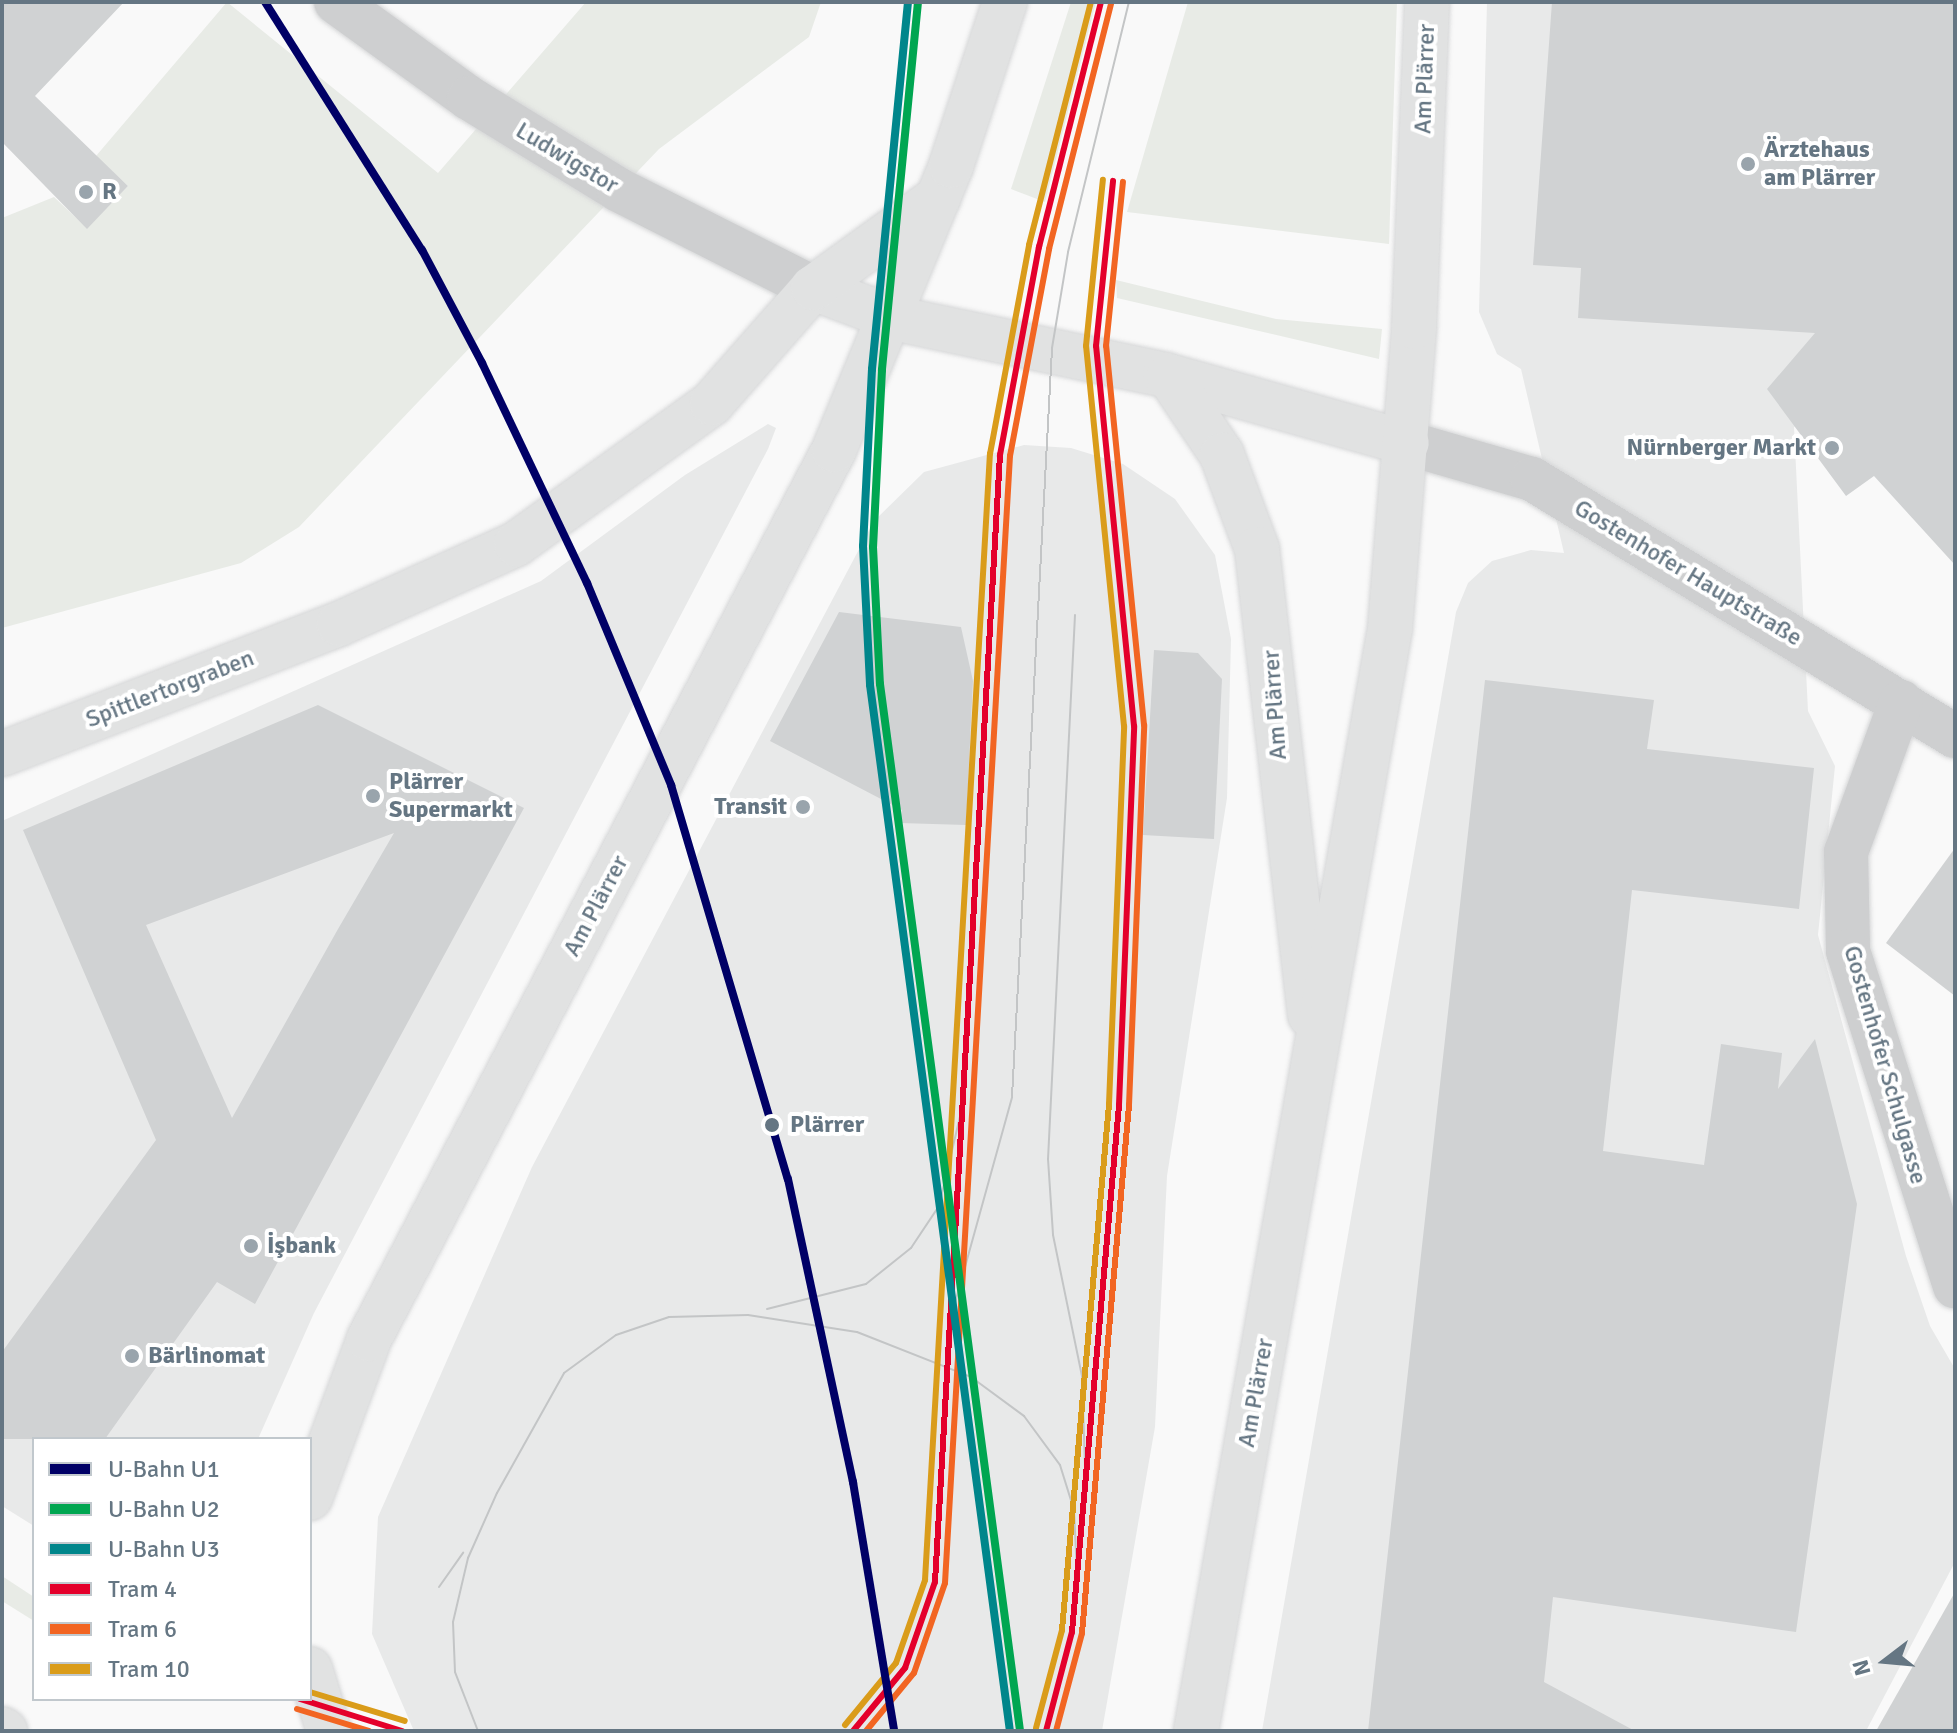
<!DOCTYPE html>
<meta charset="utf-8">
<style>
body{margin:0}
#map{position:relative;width:1957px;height:1733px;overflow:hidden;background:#f9f9f9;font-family:Signika,sans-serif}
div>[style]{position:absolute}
.built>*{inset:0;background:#e8e9e9}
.green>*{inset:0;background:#e8ebe6}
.building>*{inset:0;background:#d0d2d3}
.roads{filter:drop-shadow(0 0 2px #d5d6d7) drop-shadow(0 0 2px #d5d6d7)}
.street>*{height:44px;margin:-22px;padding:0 22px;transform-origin:22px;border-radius:22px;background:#cecfd0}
.secondary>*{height:44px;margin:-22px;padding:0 22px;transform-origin:22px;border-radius:22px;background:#e1e2e2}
.tram>*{height:2px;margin:-1px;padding:0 1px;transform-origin:1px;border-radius:1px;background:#c3c5c6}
.tram-1>*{height:6px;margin:-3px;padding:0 3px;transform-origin:3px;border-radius:3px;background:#e4002b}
.tram-2>*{height:6px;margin:-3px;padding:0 3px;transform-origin:3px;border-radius:3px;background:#f26522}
.tram-3>*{height:6px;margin:-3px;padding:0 3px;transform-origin:3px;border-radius:3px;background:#da9c1a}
.metro-1>*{height:8px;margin:-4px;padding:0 4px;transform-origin:4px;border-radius:4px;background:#006}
.metro-2>*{height:8px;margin:-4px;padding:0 4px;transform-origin:4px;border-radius:4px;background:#00a651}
.metro-3>*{height:8px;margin:-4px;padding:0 4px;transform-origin:4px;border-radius:4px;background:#00868b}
.dots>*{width:22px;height:22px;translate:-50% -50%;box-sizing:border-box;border:4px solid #fff;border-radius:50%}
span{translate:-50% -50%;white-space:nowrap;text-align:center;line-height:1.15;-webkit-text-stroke:8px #fff;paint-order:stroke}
.street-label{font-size:24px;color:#657683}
.poi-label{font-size:24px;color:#657683;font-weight:700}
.left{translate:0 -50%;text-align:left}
.right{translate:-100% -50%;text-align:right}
.stop-label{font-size:24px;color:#657683;font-weight:700}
.frame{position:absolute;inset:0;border:4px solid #657683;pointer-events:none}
.legend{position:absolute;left:32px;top:1437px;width:280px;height:264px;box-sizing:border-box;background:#fff;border:2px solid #c1c8cd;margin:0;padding:10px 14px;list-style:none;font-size:24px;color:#657683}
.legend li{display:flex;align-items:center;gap:16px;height:40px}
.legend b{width:40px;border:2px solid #c1c8cd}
.north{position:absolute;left:1845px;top:1621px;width:80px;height:80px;-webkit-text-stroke:6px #fff;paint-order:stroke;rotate:254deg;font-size:22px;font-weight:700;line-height:32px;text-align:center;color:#657683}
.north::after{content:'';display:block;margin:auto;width:28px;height:36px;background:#657683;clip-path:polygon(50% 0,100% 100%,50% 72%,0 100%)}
</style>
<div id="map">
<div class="built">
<i style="clip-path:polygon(1487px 2px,1955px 2px,1955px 363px,1794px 427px,1808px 711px,1835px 766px,1818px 935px,1906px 1256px,1930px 1326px,1955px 1369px,1955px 1562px,1866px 1731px,1262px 1731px,1456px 612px,1468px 583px,1492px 561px,1531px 550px,1564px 553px,1521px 369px,1497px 354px,1479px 312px)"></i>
<i style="clip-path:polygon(768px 424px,776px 428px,768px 449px,314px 1313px,258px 1439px,34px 1439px,34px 1526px,2px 1506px,2px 821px,541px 581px,685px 475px)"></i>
<i style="clip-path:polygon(1024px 445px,1071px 448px,1123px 464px,1175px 499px,1215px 555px,1231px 639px,1227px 798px,1167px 1176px,1155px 1427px,1102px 1731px,414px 1731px,372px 1634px,378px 1517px,532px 1167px,874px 521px,924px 472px)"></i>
</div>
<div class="green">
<i style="clip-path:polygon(227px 2px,438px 173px,586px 2px,821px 2px,809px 37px,659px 149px,299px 527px,241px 563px,2px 628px,2px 218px,54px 197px,87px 228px,128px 186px,96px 156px)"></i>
<i style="clip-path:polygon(1071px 2px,1096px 2px,1045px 202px,1011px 189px)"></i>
<i style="clip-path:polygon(1188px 2px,1397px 2px,1389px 244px,1127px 212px)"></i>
<i style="clip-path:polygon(1116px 280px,1276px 319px,1382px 329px,1379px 359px,1117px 298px)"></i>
<i style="clip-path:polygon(2px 1576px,34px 1597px,34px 1621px,2px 1601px)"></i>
</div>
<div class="building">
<i style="clip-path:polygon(2px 2px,124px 2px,35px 96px,128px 186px,87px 229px,2px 142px)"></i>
<i style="clip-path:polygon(1552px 2px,1955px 2px,1955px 565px,1874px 476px,1846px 496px,1767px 389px,1815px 333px,1578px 318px,1581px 268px,1533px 265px)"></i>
<i style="clip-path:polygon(839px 612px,961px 627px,973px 681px,966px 825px,900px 823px,902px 810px,770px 741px)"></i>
<i style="clip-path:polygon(1154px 650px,1198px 653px,1222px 679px,1214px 839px,1143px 835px)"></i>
<i style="clip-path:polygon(1485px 680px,1654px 700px,1647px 749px,1814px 768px,1799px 909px,1632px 890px,1603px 1151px,1704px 1165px,1721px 1044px,1782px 1053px,1778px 1089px,1815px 1039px,1857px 1204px,1796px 1632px,1553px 1597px,1544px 1682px,1635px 1731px,1368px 1731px)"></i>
<i style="clip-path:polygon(evenodd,318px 705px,524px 808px,255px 1304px,217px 1282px,105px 1439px,2px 1439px,2px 1352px,156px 1140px,23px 830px,318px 705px,394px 833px,338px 929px,232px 1118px,146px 925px,394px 833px)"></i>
<i style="clip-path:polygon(1955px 848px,1955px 996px,1886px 943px)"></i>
<i style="clip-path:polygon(1955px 1592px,1955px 1731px,1876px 1731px)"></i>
</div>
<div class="roads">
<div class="street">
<i style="left:336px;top:2px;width:164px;rotate:35.8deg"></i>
<i style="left:469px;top:98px;width:176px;rotate:31.5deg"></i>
<i style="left:619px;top:190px;width:217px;rotate:26.8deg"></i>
<i style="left:1407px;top:443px;width:130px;rotate:16.1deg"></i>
<i style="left:1532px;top:479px;width:495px;rotate:31.3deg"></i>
<i style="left:1901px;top:702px;width:160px;rotate:110.1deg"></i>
<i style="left:1846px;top:852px;width:99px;rotate:88.8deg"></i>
<i style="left:1848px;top:951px;width:352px;rotate:72.3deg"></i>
</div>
<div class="secondary">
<i style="left:813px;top:288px;width:85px;rotate:20.6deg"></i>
<i style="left:893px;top:318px;width:278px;rotate:11.8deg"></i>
<i style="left:1165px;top:375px;width:251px;rotate:15.7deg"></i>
<i style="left:1169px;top:376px;width:95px;rotate:56.1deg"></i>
<i style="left:1222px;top:455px;width:100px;rotate:69.6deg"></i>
<i style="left:1257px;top:549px;width:469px;rotate:83.5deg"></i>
<i style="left:2px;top:754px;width:361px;rotate:-21.1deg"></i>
<i style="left:339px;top:624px;width:194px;rotate:-24.3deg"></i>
<i style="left:516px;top:544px;width:241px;rotate:-35.7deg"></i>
<i style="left:712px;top:403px;width:153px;rotate:-48.7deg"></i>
<i style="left:813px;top:288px;width:155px;rotate:-35.8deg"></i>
<i style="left:310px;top:1498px;width:170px;rotate:-69.6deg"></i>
<i style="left:369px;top:1339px;width:1003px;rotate:-62.39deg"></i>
<i style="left:834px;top:450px;width:307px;rotate:-67.6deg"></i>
<i style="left:951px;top:166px;width:173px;rotate:-71.8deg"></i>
<i style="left:310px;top:1669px;width:65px;rotate:73deg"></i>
<i style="left:2px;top:1729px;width:4px;rotate:34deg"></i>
<i style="left:1196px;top:1731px;width:1120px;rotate:-80.02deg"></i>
<i style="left:1390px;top:628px;width:302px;rotate:-85.4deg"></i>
<i style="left:1414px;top:327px;width:325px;rotate:-87.7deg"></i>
</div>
</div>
<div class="tram">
<i style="left:1075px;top:615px;width:545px;rotate:92.84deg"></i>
<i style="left:1048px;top:1159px;width:76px;rotate:86.2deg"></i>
<i style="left:1053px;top:1235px;width:144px;rotate:78.4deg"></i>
<i style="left:1082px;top:1376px;width:92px;rotate:88.1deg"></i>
<i style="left:767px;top:1309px;width:102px;rotate:-14.2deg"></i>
<i style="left:866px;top:1284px;width:58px;rotate:-38.7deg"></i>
<i style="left:911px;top:1248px;width:50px;rotate:-56.3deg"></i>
<i style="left:939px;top:1206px;width:97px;rotate:-76.8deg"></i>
<i style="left:950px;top:1321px;width:232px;rotate:-74.5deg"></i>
<i style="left:1012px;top:1097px;width:750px;rotate:-86.94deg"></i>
<i style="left:1052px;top:348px;width:97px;rotate:-80.5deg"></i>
<i style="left:1068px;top:252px;width:257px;rotate:-76.3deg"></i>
<i style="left:439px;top:1587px;width:42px;rotate:-54.8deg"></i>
<i style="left:478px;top:1731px;width:63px;rotate:-111.3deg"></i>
<i style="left:455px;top:1672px;width:50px;rotate:-92.3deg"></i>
<i style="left:453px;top:1622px;width:66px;rotate:-76.8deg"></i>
<i style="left:468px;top:1558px;width:71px;rotate:-66deg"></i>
<i style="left:497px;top:1493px;width:137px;rotate:-60.8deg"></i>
<i style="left:564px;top:1373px;width:64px;rotate:-36.2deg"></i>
<i style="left:616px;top:1335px;width:56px;rotate:-18.8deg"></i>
<i style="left:669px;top:1317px;width:79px;rotate:-1.5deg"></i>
<i style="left:748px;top:1315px;width:110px;rotate:8.9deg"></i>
<i style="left:857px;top:1332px;width:123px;rotate:21.5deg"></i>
<i style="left:971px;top:1377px;width:66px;rotate:36.3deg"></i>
<i style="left:1024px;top:1416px;width:61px;rotate:53.7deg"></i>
<i style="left:1060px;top:1465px;width:47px;rotate:72.7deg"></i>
<i style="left:1074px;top:1510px;width:63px;rotate:87.3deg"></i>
</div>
<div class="tram-1">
<i style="left:300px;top:1699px;width:107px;rotate:17.4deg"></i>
<i style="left:853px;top:1731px;width:82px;rotate:-50.5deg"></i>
<i style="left:905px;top:1668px;width:91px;rotate:-70.8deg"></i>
<i style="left:935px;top:1582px;width:1129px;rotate:-86.7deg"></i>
<i style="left:1000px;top:455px;width:212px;rotate:-79.4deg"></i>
<i style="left:1039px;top:247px;width:253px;rotate:-75.8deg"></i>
<i style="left:1046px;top:1731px;width:102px;rotate:-75.3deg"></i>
<i style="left:1072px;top:1632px;width:529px;rotate:-84.9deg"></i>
<i style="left:1119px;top:1105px;width:379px;rotate:-87.7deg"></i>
<i style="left:1134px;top:726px;width:382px;rotate:-95.7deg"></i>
<i style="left:1096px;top:346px;width:166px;rotate:-84.1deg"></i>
</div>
<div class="tram-2">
<i style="left:297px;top:1709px;width:75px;rotate:17deg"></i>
<i style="left:866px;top:1731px;width:75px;rotate:-50.4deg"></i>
<i style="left:914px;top:1673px;width:95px;rotate:-71deg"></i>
<i style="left:945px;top:1583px;width:1129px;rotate:-86.7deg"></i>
<i style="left:1010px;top:456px;width:211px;rotate:-79.3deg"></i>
<i style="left:1049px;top:249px;width:253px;rotate:-75.8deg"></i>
<i style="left:1056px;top:1731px;width:101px;rotate:-75.1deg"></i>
<i style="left:1082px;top:1633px;width:530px;rotate:-84.91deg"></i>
<i style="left:1129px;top:1105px;width:380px;rotate:-87.7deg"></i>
<i style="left:1144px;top:725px;width:381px;rotate:-95.7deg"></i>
<i style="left:1106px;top:346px;width:165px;rotate:-84.1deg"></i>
</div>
<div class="tram-3">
<i style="left:310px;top:1692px;width:99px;rotate:17deg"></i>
<i style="left:845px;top:1725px;width:80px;rotate:-50.6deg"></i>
<i style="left:896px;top:1663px;width:88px;rotate:-70.7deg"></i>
<i style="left:925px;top:1580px;width:1128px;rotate:-86.7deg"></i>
<i style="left:990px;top:454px;width:213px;rotate:-79.4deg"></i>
<i style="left:1029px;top:245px;width:251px;rotate:-75.7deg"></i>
<i style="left:1036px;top:1728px;width:101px;rotate:-75.1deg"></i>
<i style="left:1062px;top:1630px;width:528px;rotate:-84.89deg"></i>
<i style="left:1109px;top:1104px;width:378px;rotate:-87.7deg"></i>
<i style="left:1124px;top:726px;width:382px;rotate:-95.7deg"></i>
<i style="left:1086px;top:346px;width:167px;rotate:-84.2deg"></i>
</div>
<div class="metro-1">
<i style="left:265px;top:2px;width:294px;rotate:57.7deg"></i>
<i style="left:422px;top:250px;width:128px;rotate:62deg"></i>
<i style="left:482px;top:363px;width:244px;rotate:64.5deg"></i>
<i style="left:587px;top:583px;width:219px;rotate:67.4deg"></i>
<i style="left:671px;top:785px;width:411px;rotate:73.5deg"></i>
<i style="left:788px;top:1179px;width:310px;rotate:77.9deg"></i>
<i style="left:853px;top:1482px;width:252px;rotate:80.6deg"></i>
</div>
<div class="metro-2">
<i style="left:918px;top:2px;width:370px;rotate:95.6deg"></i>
<i style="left:882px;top:370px;width:177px;rotate:92.9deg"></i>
<i style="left:873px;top:547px;width:137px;rotate:87.1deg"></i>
<i style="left:880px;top:684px;width:1056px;rotate:82.38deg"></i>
</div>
<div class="metro-3">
<i style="left:908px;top:2px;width:369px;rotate:95.6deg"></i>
<i style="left:872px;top:369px;width:177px;rotate:92.9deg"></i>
<i style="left:863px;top:546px;width:139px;rotate:87.1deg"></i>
<i style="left:870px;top:685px;width:1055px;rotate:82.38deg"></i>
</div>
<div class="dots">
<i style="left:1748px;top:164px;background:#99a4ac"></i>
<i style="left:86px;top:192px;background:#99a4ac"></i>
<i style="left:1832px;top:448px;background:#99a4ac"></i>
<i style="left:373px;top:796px;background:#99a4ac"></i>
<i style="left:803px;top:807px;background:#99a4ac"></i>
<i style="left:772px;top:1125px;background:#657683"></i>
<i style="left:251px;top:1246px;background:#99a4ac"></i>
<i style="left:132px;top:1356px;background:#99a4ac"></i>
</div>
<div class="street-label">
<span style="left:1425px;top:79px;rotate:-88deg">Am Plärrer</span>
<span style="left:567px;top:158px;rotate:31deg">Ludwigstor</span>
<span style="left:1688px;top:573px;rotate:31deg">Gostenhofer Hauptstraße</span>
<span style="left:170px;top:689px;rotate:-21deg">Spittlertorgraben</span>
<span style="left:1275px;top:705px;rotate:-94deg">Am Plärrer</span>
<span style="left:596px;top:906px;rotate:-62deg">Am Plärrer</span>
<span style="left:1885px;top:1065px;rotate:74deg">Gostenhofer Schulgasse</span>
<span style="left:1256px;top:1393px;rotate:-80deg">Am Plärrer</span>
</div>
<div class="poi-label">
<span class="left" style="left:1764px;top:164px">Ärztehaus<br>am Plärrer</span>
<span class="left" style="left:102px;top:192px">R</span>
<span class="right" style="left:1816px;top:448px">Nürnberger Markt</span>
<span class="left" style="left:389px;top:796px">Plärrer<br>Supermarkt</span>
<span class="right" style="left:787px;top:807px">Transit</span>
<span class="left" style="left:267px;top:1246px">İşbank</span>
<span class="left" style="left:148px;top:1356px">Bärlinomat</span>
</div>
<div class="stop-label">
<span class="left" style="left:790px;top:1125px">Plärrer</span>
</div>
<div class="frame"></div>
<ul class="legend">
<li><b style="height:10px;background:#006"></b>U-Bahn U1</li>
<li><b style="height:10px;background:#00a651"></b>U-Bahn U2</li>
<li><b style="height:10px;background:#00868b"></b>U-Bahn U3</li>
<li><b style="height:10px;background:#e4002b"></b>Tram 4</li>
<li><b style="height:10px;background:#f26522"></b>Tram 6</li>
<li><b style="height:10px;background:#da9c1a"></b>Tram 10</li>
</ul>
<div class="north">N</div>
</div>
